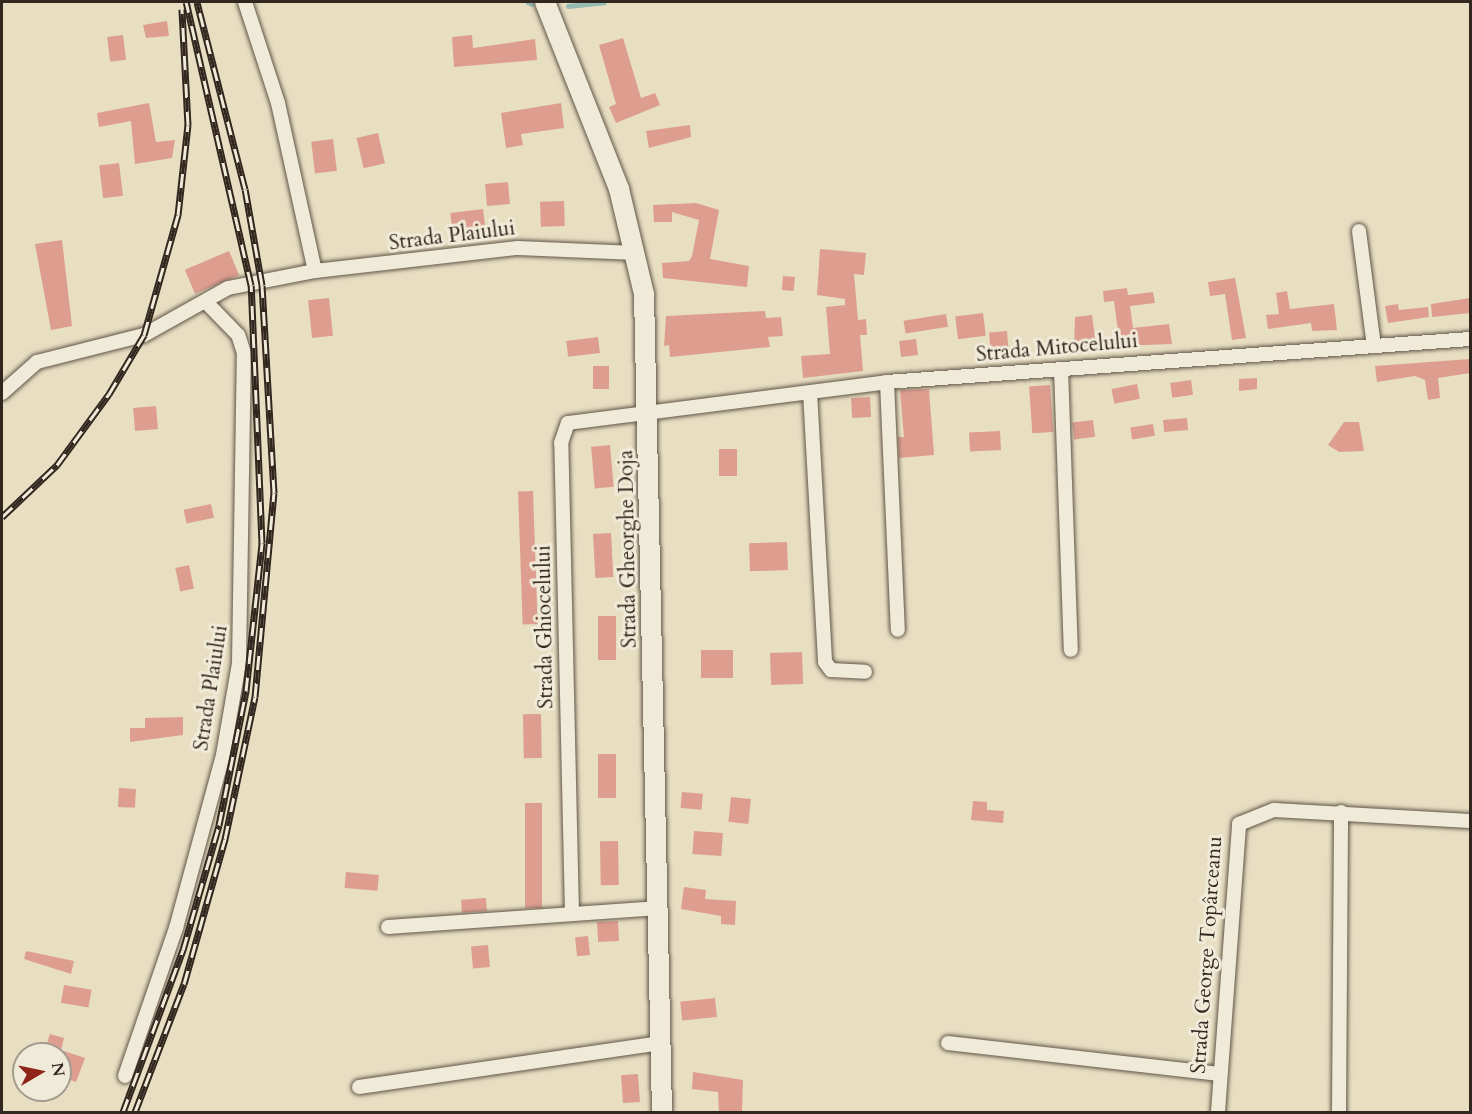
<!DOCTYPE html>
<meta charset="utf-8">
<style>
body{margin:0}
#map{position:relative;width:1472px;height:1114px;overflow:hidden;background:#e8dfc3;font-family:Cardo,serif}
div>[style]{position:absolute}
.stream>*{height:4.5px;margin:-2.25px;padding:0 2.25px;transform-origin:2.25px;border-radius:2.25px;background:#97bdb3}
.building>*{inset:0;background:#dd9e90;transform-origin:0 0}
.roads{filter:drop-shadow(0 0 2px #605547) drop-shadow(0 0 2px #605547)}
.street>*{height:14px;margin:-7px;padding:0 7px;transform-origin:7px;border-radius:7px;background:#f0ead8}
.secondary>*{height:20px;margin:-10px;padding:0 10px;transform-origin:10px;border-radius:10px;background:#f0ead8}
.rail>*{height:7px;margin-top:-3.5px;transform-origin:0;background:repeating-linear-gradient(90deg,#f0ead8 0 14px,#32271e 0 28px);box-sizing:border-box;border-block:2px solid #32271e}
span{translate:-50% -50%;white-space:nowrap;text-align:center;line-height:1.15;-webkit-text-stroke:6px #f0ead8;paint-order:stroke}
.street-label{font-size:21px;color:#32271e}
.frame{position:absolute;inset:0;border:3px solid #32271e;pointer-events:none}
.north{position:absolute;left:12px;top:1042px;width:60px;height:60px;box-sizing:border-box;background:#f0ead8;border:2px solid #a49c8e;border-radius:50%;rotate:81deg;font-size:16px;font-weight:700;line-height:24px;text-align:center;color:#32271e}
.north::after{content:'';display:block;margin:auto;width:21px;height:27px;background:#8f2418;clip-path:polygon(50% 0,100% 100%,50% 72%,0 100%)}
</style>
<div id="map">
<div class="stream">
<i style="left:528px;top:2px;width:4px;rotate:27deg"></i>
<i style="left:568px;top:6px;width:36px;rotate:-6deg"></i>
</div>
<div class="building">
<i style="clip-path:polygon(167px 21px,169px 36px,146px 38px,143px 25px)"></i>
<i style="left:123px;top:35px;width:25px;height:16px;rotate:83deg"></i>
<i style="clip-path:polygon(472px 35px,473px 48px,535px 39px,537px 60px,454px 67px,452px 37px)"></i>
<i style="clip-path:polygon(623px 38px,641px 98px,655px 93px,660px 105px,616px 123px,609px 107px,616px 104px,599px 45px)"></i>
<i style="clip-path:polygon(149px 103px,156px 142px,175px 140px,172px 158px,135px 164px,131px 121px,99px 127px,97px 113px)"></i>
<i style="clip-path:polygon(561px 103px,564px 128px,521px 134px,523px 145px,506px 148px,501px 113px)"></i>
<i style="clip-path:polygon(690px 125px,691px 137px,649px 148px,646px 131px)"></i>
<i style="left:378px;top:133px;width:31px;height:22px;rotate:77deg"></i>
<i style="left:333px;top:139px;width:32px;height:22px;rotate:83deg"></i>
<i style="left:119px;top:163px;width:33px;height:20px;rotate:83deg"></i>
<i style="left:508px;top:182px;width:22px;height:23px;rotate:85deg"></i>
<i style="left:564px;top:201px;width:25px;height:24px;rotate:88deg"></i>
<i style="clip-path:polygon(696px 203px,719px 210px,710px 259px,749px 266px,747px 287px,663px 278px,662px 263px,689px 261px,692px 256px,699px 220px,672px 212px,672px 222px,654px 222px,653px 205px)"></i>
<i style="left:483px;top:209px;width:17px;height:33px;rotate:83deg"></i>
<i style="clip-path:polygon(62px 240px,72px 326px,51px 330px,35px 244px)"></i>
<i style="clip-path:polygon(820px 249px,866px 253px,864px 275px,854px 274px,858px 320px,866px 319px,867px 335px,860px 335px,863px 371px,803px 378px,801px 356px,830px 354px,826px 307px,845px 305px,845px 299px,817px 295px)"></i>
<i style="left:229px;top:251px;width:26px;height:48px;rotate:67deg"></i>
<i style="left:783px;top:276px;width:12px;height:14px;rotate:5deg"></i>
<i style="clip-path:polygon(1235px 278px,1246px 338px,1232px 340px,1225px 294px,1210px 296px,1208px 282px)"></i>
<i style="clip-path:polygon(1127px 288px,1128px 295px,1153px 292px,1155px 303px,1130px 306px,1133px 328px,1169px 324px,1172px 344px,1120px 346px,1114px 301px,1104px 302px,1103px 291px)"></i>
<i style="clip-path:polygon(1287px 291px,1290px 309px,1334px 304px,1337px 330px,1312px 331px,1311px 323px,1268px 329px,1266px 315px,1279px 314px,1276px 293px)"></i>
<i style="left:329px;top:298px;width:38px;height:21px;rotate:84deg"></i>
<i style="clip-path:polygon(1470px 298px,1470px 313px,1432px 317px,1431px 304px)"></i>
<i style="clip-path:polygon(1398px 304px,1399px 310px,1428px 307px,1429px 317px,1388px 323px,1385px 306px)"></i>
<i style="clip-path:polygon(765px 311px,766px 318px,781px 317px,783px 336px,768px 337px,770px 347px,670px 357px,669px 345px,664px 346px,666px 316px)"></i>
<i style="left:983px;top:313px;width:23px;height:28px;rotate:83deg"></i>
<i style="left:946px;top:314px;width:13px;height:43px;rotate:81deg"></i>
<i style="clip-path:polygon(1092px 315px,1096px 345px,1074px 348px,1075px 317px)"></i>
<i style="left:1007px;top:331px;width:22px;height:18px;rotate:85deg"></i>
<i style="left:598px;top:337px;width:16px;height:32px;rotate:83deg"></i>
<i style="left:916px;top:339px;width:16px;height:17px;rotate:83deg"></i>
<i style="clip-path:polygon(1470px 359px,1470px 373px,1438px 378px,1440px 398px,1428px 400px,1425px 380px,1415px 376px,1377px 382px,1375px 366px)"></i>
<i style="left:593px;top:366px;width:16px;height:23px"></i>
<i style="clip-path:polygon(1257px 378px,1257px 389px,1239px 391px,1239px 379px)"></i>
<i style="left:1191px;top:380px;width:15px;height:21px;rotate:82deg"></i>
<i style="left:1137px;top:384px;width:15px;height:26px;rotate:79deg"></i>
<i style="left:1050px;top:385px;width:47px;height:21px;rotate:86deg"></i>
<i style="clip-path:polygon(929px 389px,934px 455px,899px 458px,898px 437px,904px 437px,900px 390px)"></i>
<i style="left:870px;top:397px;width:20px;height:19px;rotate:87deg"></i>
<i style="left:156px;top:406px;width:23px;height:23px;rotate:85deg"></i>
<i style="left:1187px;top:418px;width:12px;height:24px;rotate:85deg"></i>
<i style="left:1093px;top:420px;width:17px;height:21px;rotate:83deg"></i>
<i style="clip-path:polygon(1344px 422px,1359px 422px,1364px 451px,1339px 452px,1328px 445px)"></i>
<i style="left:1153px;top:424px;width:12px;height:23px;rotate:81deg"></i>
<i style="left:1000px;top:431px;width:19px;height:31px;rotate:87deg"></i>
<i style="left:610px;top:445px;width:42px;height:19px;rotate:85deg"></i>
<i style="left:719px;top:449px;width:18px;height:27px"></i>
<i style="left:533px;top:491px;width:133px;height:15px;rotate:88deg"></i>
<i style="left:211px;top:504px;width:14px;height:28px;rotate:78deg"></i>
<i style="left:611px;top:533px;width:44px;height:18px;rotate:87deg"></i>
<i style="left:787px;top:542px;width:28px;height:38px;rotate:88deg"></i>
<i style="left:189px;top:565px;width:24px;height:14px;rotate:78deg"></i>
<i style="left:598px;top:616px;width:18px;height:44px"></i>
<i style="left:701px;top:650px;width:32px;height:28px"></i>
<i style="left:802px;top:652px;width:32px;height:32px;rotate:88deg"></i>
<i style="left:541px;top:714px;width:44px;height:18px;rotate:89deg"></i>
<i style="clip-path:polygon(183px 717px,183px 735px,130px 742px,130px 728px,145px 728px,145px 718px)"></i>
<i style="left:598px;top:754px;width:18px;height:44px"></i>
<i style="left:119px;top:788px;width:17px;height:19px;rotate:3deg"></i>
<i style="left:682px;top:792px;width:21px;height:16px;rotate:5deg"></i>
<i style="left:731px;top:797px;width:20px;height:25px;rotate:6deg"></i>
<i style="clip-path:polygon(973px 801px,987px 802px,987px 810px,1004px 811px,1003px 823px,971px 820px)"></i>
<i style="left:525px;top:803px;width:17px;height:105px"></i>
<i style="left:694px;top:831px;width:29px;height:23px;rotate:4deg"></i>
<i style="left:618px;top:841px;width:44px;height:18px;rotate:89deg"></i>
<i style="left:346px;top:872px;width:33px;height:16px;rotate:5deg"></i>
<i style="clip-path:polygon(684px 887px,706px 890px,705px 899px,736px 901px,735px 925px,721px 924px,721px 916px,681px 909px)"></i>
<i style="left:486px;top:898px;width:13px;height:25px;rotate:86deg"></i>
<i style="left:618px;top:921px;width:20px;height:21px;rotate:87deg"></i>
<i style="left:588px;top:936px;width:19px;height:13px;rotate:84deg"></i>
<i style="left:488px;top:945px;width:22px;height:17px;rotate:85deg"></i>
<i style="clip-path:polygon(26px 951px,74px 961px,71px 974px,24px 959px)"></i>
<i style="left:64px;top:985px;width:28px;height:18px;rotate:10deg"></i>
<i style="left:715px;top:998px;width:19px;height:35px;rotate:84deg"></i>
<i style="clip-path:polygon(50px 1034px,64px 1038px,61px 1050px,85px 1058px,76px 1082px,60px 1077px,60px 1052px,45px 1050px)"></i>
<i style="clip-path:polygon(693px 1072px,743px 1080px,742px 1113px,719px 1113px,718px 1092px,692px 1089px)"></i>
<i style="left:638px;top:1074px;width:28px;height:17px;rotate:86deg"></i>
</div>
<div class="roads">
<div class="street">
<i style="left:245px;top:2px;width:106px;rotate:71.9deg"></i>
<i style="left:278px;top:103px;width:172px;rotate:77.6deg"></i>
<i style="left:1359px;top:231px;width:116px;rotate:82.6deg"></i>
<i style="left:1061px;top:369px;width:281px;rotate:88deg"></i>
<i style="left:887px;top:382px;width:248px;rotate:87.5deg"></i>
<i style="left:810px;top:392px;width:270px;rotate:86.8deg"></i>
<i style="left:825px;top:662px;width:10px;rotate:53deg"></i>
<i style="left:831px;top:670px;width:34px;rotate:3deg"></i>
<i style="left:2px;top:393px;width:47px;rotate:-41.5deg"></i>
<i style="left:37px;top:362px;width:110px;rotate:-14.2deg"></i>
<i style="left:144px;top:335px;width:96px;rotate:-29.2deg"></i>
<i style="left:228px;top:288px;width:89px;rotate:-11.1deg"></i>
<i style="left:315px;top:271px;width:204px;rotate:-6.5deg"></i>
<i style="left:518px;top:248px;width:118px;rotate:2.4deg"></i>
<i style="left:572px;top:914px;width:471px;rotate:-91.3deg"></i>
<i style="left:561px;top:443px;width:21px;rotate:-71deg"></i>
<i style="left:568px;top:423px;width:322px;rotate:-7.3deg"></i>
<i style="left:887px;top:382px;width:585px;rotate:-4.22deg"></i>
<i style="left:388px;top:927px;width:272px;rotate:-4deg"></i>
<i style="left:948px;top:1043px;width:273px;rotate:6.5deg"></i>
<i style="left:125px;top:1076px;width:157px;rotate:-71deg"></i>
<i style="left:176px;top:928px;width:179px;rotate:-74.8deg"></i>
<i style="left:223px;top:755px;width:93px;rotate:-80.1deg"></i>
<i style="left:239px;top:663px;width:310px;rotate:-89.1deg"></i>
<i style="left:244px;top:353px;width:19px;rotate:-108deg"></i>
<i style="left:238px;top:335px;width:43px;rotate:-134.1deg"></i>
<i style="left:359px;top:1087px;width:305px;rotate:-8.3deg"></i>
<i style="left:1218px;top:1112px;width:289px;rotate:-85.8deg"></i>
<i style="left:1239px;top:824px;width:38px;rotate:-22deg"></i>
<i style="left:1274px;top:810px;width:196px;rotate:3.2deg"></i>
<i style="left:1339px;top:1112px;width:300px;rotate:-89.6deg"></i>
</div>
<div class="secondary">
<i style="left:545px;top:2px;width:201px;rotate:68.4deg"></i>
<i style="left:619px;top:189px;width:108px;rotate:76.6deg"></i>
<i style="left:644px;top:294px;width:818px;rotate:88.74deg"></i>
</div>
</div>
<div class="rail">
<i style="left:2px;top:517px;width:76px;rotate:-43.4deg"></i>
<i style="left:57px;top:465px;width:88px;rotate:-53.8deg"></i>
<i style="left:109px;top:394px;width:69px;rotate:-59.3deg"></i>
<i style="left:144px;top:335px;width:125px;rotate:-74.2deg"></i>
<i style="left:178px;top:215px;width:91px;rotate:-83.7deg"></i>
<i style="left:188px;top:125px;width:116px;rotate:-93deg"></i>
<i style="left:123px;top:1112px;width:173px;rotate:-69.7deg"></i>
<i style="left:183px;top:950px;width:130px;rotate:-73.9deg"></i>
<i style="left:219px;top:825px;width:137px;rotate:-78.6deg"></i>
<i style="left:246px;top:691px;width:149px;rotate:-83.8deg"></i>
<i style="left:262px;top:543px;width:258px;rotate:-92.4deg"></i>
<i style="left:251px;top:285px;width:290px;rotate:-102.9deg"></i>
<i style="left:135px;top:1112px;width:137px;rotate:-69.1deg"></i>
<i style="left:184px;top:984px;width:151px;rotate:-74.2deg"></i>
<i style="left:225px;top:839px;width:145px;rotate:-78.1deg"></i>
<i style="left:255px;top:697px;width:205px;rotate:-84.7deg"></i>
<i style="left:274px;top:493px;width:208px;rotate:-93.3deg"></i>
<i style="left:262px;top:285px;width:97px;rotate:-100deg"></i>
<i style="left:245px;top:189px;width:193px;rotate:-104.4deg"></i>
</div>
<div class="street-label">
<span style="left:452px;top:236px;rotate:-7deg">Strada Plaiului</span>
<span style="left:1057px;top:348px;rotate:-5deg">Strada Mitocelului</span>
<span style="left:628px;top:549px;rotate:-91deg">Strada Gheorghe Doja</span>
<span style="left:545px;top:627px;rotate:-91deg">Strada Ghiocelului</span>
<span style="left:211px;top:688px;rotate:-81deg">Strada Plaiului</span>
<span style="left:1207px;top:955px;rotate:-86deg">Strada George Topârceanu</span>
</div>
<div class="frame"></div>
<div class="north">N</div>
</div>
